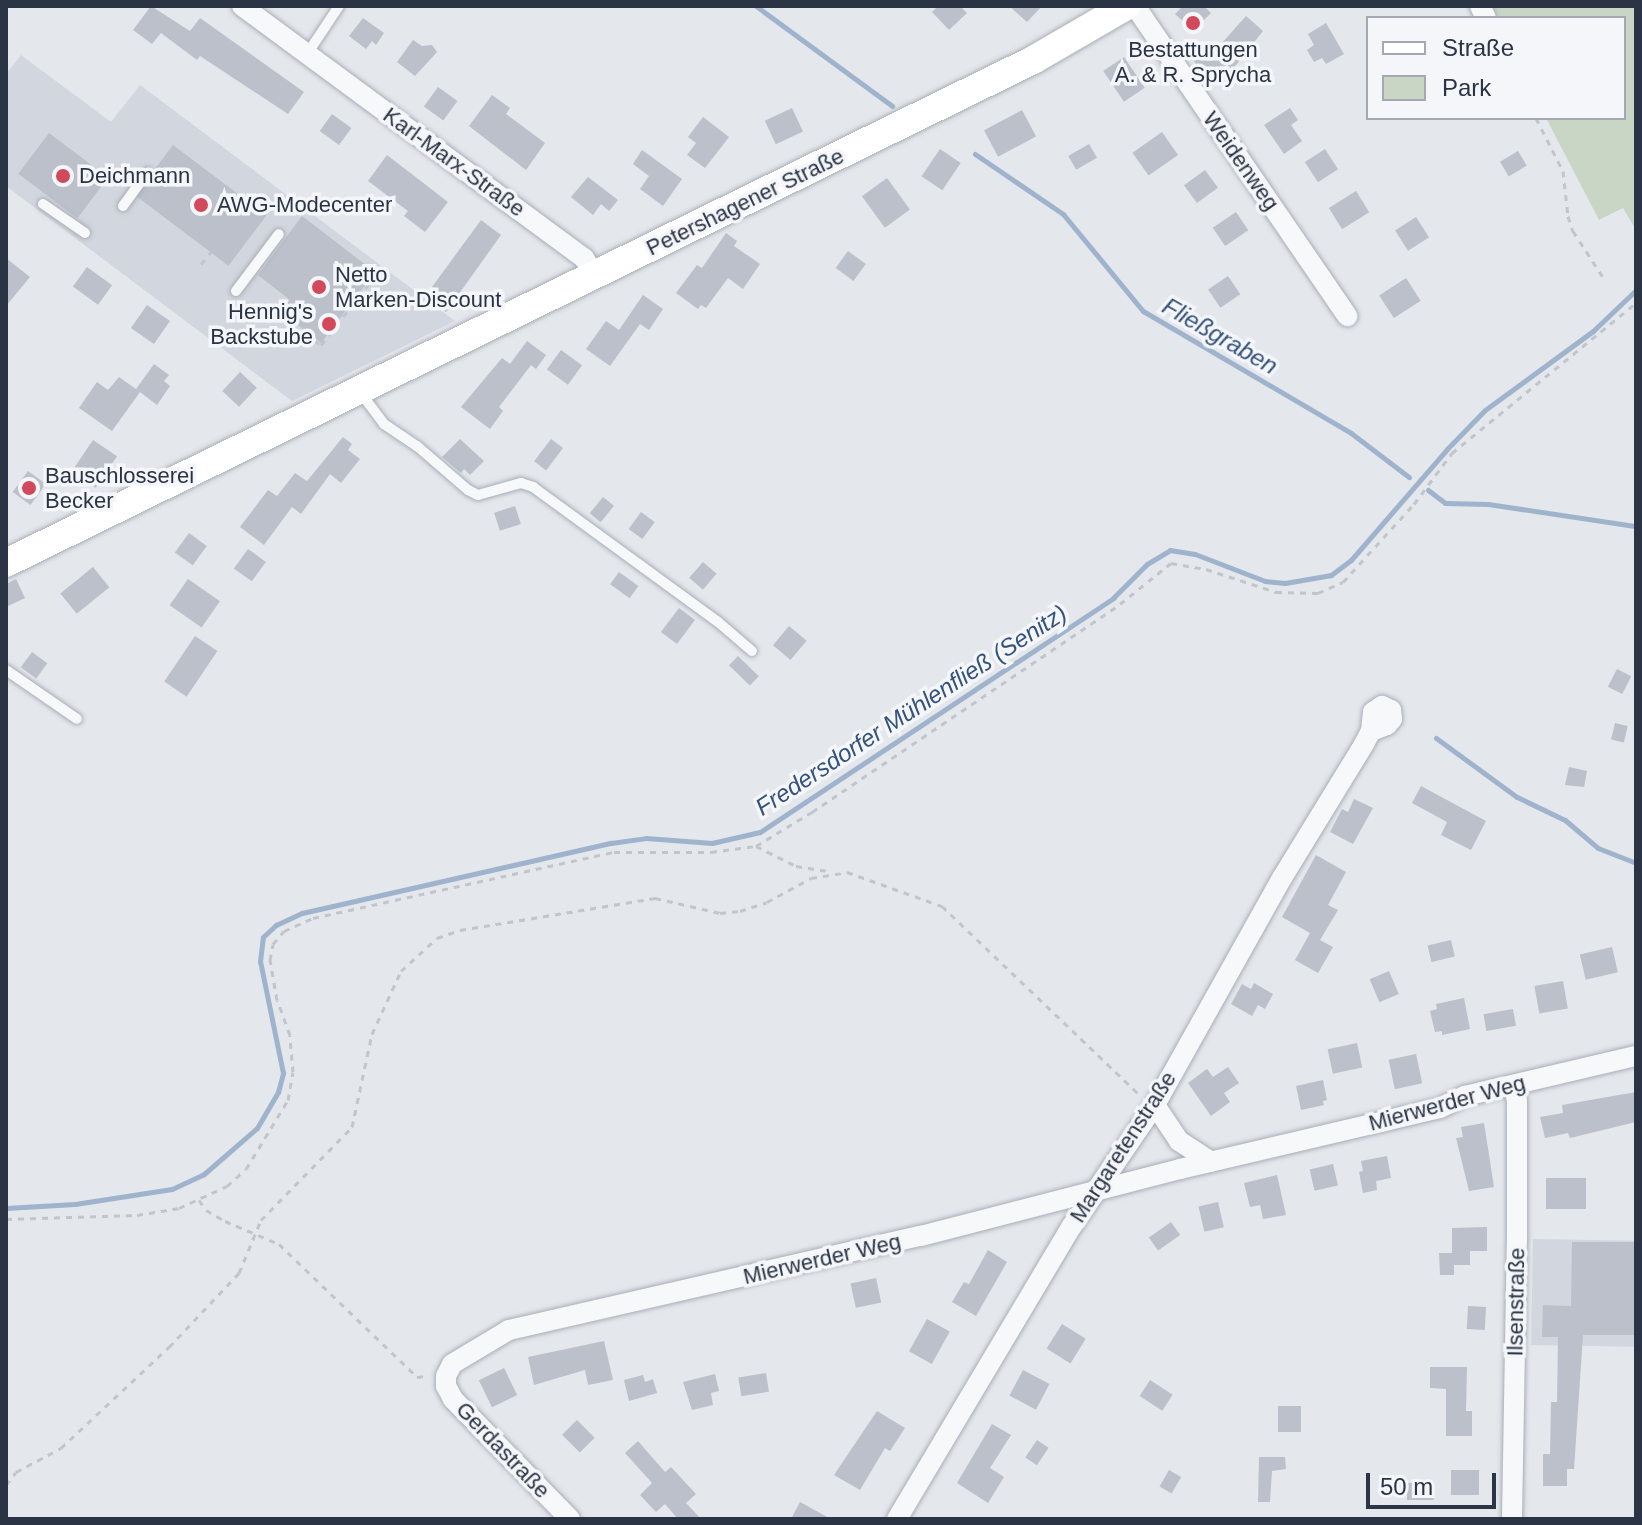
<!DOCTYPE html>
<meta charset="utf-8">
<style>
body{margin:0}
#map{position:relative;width:1642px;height:1525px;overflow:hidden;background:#e4e7ec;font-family:Arial,sans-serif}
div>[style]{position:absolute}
.built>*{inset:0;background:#d2d6de;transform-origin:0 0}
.green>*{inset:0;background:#c9d6c5}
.stream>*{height:5px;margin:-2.5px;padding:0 2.5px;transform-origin:2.5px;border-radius:2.5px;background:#9fb4cc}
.building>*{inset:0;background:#bbc0ca;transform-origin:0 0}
.path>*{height:3px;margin-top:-1.5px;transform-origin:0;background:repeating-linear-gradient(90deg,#c2c5cb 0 6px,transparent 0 12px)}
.roads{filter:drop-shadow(0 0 2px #a9aeb7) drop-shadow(0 0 2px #a9aeb7)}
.lane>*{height:10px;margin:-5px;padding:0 5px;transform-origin:5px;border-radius:5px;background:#f7f8fa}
.street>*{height:20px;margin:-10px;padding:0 10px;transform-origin:10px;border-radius:10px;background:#f7f8fa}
.secondary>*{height:28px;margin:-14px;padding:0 14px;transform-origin:14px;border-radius:14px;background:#fff}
.dots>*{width:22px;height:22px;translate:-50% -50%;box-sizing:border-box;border:4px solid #f4f6f9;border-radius:50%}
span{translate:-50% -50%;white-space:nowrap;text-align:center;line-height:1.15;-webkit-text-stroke:7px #f4f6f9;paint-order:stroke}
.poi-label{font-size:22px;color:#2b3445}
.left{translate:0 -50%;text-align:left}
.right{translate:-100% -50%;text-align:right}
.street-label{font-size:22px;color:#2b3445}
.water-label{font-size:24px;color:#34527a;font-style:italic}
.frame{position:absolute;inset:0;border:8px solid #2b3445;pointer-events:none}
.legend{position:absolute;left:1366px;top:16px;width:260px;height:104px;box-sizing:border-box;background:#f4f6f9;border:2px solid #a4a8b1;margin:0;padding:10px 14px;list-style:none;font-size:24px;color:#2b3445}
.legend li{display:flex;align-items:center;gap:16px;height:40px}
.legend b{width:40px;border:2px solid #a4a8b1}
.scale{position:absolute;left:1366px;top:1473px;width:130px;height:36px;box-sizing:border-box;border:4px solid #2b3445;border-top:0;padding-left:10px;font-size:24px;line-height:28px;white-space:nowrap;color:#2b3445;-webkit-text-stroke:6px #f4f6f9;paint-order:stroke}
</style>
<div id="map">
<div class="built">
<i style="clip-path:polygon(21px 55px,111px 122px,140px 85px,455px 321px,292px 401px,6px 186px,6px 74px)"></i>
<i style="left:1533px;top:1239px;width:103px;height:106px;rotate:1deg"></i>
</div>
<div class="green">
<i style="clip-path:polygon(1487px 6px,1636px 6px,1636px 230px,1623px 208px,1599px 220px,1546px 118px,1624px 118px,1624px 18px,1494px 18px)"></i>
</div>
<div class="stream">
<i style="left:756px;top:6px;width:169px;rotate:36.3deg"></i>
<i style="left:975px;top:154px;width:107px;rotate:34.3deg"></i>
<i style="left:1063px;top:214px;width:126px;rotate:50.5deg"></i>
<i style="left:1143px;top:311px;width:241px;rotate:30.4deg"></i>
<i style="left:1351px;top:433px;width:73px;rotate:37.2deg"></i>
<i style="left:1428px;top:490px;width:21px;rotate:37deg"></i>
<i style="left:1445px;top:503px;width:43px;rotate:1.3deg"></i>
<i style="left:1488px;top:504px;width:150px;rotate:8.5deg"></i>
<i style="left:1436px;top:738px;width:100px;rotate:36.1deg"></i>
<i style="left:1517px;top:797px;width:53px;rotate:25.6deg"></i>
<i style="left:1565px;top:820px;width:43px;rotate:40.3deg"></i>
<i style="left:1598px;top:848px;width:41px;rotate:21.5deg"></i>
<i style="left:6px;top:1208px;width:69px;rotate:-3.3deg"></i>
<i style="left:75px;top:1204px;width:98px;rotate:-8.8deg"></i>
<i style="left:172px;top:1189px;width:35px;rotate:-25deg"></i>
<i style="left:204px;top:1174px;width:70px;rotate:-41deg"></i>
<i style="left:257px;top:1128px;width:42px;rotate:-59.7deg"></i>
<i style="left:278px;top:1092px;width:20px;rotate:-75deg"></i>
<i style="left:283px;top:1073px;width:114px;rotate:-101.6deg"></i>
<i style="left:260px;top:961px;width:24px;rotate:-83deg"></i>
<i style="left:263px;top:937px;width:18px;rotate:-43deg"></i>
<i style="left:276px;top:925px;width:29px;rotate:-25deg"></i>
<i style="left:302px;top:913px;width:317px;rotate:-12.8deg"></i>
<i style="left:611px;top:843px;width:35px;rotate:-8deg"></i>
<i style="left:646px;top:838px;width:66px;rotate:4.3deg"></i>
<i style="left:712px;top:843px;width:49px;rotate:-12.9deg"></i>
<i style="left:760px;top:832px;width:424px;rotate:-33.5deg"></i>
<i style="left:1113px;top:598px;width:48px;rotate:-45deg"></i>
<i style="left:1147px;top:564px;width:27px;rotate:-31deg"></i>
<i style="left:1170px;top:550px;width:25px;rotate:9deg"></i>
<i style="left:1195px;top:554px;width:75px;rotate:21.1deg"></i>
<i style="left:1265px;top:581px;width:20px;rotate:6deg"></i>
<i style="left:1285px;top:583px;width:47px;rotate:-9.9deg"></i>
<i style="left:1331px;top:575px;width:25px;rotate:-37deg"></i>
<i style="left:1351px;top:560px;width:147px;rotate:-49.1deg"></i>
<i style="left:1447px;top:449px;width:54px;rotate:-45.7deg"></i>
<i style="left:1485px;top:410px;width:134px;rotate:-36.2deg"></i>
<i style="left:1593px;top:331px;width:59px;rotate:-43.6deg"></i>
</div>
<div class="building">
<i style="clip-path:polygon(151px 6px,190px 31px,200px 18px,304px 92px,288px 114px,200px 56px,197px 60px,161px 33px,152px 44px,133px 30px)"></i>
<i style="clip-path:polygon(938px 6px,960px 6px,967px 13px,949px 30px,932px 12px)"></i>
<i style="clip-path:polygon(1009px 6px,1042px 6px,1027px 22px)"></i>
<i style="clip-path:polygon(1183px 6px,1204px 6px,1211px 13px,1193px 31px,1175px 14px)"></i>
<i style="clip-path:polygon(1246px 16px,1263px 31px,1232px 70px,1210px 85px,1192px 58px,1205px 46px,1213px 53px)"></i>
<i style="clip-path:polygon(363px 18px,384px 33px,376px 45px,372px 41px,366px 49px,349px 36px)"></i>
<i style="clip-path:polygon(1326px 23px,1344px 54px,1326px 64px,1322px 58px,1314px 62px,1307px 50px,1314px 45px,1308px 34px)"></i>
<i style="clip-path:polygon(413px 40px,422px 46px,432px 45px,437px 52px,415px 76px,397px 62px)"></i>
<i style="left:1124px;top:57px;width:37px;height:25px;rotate:56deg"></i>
<i style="left:438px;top:87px;width:24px;height:24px;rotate:36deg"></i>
<i style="clip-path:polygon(492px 95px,510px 108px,506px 114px,545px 143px,526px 170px,469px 126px)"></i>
<i style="left:792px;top:108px;width:26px;height:30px;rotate:65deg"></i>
<i style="clip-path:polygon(1290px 108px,1298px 120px,1291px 125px,1302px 141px,1284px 154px,1264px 125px)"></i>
<i style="left:1022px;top:110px;width:30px;height:43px;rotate:62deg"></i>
<i style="left:332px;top:114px;width:24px;height:21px;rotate:36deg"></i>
<i style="clip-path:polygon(703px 117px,729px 137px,705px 168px,687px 155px,696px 143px,688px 137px)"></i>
<i style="left:1162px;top:132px;width:28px;height:36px;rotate:55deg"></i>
<i style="left:49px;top:133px;width:74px;height:51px;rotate:37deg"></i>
<i style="left:1089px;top:144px;width:16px;height:24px;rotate:60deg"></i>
<i style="left:173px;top:145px;width:117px;height:63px;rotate:37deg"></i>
<i style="left:940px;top:149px;width:25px;height:33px;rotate:34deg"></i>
<i style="left:1325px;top:149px;width:24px;height:24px;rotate:57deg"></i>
<i style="clip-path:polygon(642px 150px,682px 179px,663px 206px,640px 189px,649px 176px,633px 164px)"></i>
<i style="left:1518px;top:151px;width:17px;height:21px;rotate:59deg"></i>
<i style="clip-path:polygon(387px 155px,448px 202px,425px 232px,404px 216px,408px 211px,368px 181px)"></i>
<i style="left:1205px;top:170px;width:22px;height:26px;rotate:54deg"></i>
<i style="clip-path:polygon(588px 177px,618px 200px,609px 211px,601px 204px,593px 215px,571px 197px)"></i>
<i style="left:887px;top:178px;width:39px;height:31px;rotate:54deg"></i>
<i style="left:1356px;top:191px;width:25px;height:32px;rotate:58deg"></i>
<i style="left:1236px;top:212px;width:22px;height:28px;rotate:56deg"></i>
<i style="clip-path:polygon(302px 216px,375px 272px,321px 343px,281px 312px,290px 300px,258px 275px)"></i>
<i style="left:1416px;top:217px;width:24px;height:25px;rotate:57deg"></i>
<i style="clip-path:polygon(481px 220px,501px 235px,446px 312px,432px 302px,440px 292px,432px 287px)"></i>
<i style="clip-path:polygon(726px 233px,737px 241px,734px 246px,760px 264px,743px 289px,728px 278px,706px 308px,701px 305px,698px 309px,676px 293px,697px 265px,702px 268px)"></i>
<i style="left:848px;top:251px;width:22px;height:21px;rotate:36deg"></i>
<i style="clip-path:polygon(6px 258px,30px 277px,6px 306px)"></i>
<i style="left:87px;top:267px;width:31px;height:24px;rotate:36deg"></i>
<i style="left:1228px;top:276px;width:22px;height:24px;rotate:56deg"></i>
<i style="left:1406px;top:278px;width:27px;height:32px;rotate:57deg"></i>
<i style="clip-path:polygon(643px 295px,663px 309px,649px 330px,640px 324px,610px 366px,586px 349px,606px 321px,619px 330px)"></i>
<i style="left:147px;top:305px;width:28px;height:28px;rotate:35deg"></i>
<i style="left:1208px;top:321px;width:22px;height:14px;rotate:43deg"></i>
<i style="clip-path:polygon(527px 341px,546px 355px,536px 369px,531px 365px,499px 407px,503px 411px,490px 429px,461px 407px,502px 358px,510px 364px)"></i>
<i style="left:561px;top:350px;width:26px;height:24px;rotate:36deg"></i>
<i style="clip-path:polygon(154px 364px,169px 375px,164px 381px,170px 386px,157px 405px,136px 389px)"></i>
<i style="left:240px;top:372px;width:23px;height:26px;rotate:43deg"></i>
<i style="clip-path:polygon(119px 377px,140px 392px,112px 431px,79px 408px,97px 382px,108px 390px)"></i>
<i style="clip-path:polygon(343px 437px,352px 444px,348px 450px,360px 459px,341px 483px,330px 474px,301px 514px,292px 507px,264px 545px,240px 527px,268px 490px,277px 496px,295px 473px,307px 481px)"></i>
<i style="clip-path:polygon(460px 439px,484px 461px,470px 475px,464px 469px,461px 473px,442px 457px)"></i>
<i style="left:551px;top:439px;width:15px;height:28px;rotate:37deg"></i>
<i style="left:93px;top:440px;width:29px;height:38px;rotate:34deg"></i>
<i style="left:28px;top:471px;width:22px;height:26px;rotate:36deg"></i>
<i style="left:603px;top:497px;width:14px;height:21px;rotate:39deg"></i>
<i style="left:515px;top:506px;width:19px;height:22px;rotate:72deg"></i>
<i style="left:641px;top:512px;width:17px;height:21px;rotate:36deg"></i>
<i style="left:189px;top:533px;width:22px;height:24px;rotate:36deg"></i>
<i style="left:248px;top:549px;width:22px;height:24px;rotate:36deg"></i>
<i style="left:703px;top:562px;width:18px;height:21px;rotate:41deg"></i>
<i style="left:93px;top:567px;width:26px;height:42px;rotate:51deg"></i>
<i style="left:619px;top:572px;width:24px;height:15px;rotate:36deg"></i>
<i style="clip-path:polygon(16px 579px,25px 598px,6px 607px,6px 584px)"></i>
<i style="left:188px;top:579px;width:39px;height:32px;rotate:35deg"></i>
<i style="left:679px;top:608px;width:20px;height:30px;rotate:37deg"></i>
<i style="left:789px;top:626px;width:23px;height:25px;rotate:40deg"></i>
<i style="left:195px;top:636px;width:27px;height:55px;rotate:34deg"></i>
<i style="left:32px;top:652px;width:19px;height:19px;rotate:36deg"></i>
<i style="left:738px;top:656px;width:29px;height:13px;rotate:44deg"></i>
<i style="left:1617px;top:669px;width:16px;height:20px;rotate:27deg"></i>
<i style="left:1615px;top:723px;width:13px;height:17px;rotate:13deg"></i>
<i style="clip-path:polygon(1569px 767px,1587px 771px,1584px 787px,1565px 785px)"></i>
<i style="clip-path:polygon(1421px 786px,1486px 821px,1471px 850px,1441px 835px,1447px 822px,1412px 803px)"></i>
<i style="clip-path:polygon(1354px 799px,1373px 808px,1353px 844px,1330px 832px,1342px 809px,1348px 812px)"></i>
<i style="clip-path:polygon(1316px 855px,1346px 872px,1328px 905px,1338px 910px,1320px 940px,1333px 947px,1318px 973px,1295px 960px,1310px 933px,1282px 917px)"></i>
<i style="left:1451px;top:940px;width:17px;height:24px;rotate:77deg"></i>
<i style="left:1612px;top:947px;width:26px;height:33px;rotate:77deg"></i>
<i style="left:1389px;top:971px;width:25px;height:21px;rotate:67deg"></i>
<i style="left:1563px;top:981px;width:28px;height:29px;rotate:80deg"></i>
<i style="clip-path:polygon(1254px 983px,1273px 994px,1265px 1009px,1258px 1005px,1252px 1016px,1231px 1004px,1242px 984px,1251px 989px)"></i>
<i style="clip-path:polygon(1464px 998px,1470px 1029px,1442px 1035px,1442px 1031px,1435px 1032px,1430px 1011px,1437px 1009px,1436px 1004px)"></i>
<i style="left:1513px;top:1009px;width:17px;height:30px;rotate:80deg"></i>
<i style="left:1357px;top:1043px;width:25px;height:30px;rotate:78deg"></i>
<i style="left:1416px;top:1054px;width:30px;height:28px;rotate:78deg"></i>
<i style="clip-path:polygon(1228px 1067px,1239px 1083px,1224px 1093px,1230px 1102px,1211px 1116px,1188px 1083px,1207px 1069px,1213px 1077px)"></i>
<i style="clip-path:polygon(1323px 1080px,1327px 1100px,1323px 1101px,1324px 1105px,1301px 1110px,1296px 1086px)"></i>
<i style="clip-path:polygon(1636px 1092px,1636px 1122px,1570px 1138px,1568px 1133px,1545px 1138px,1540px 1117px,1563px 1113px,1562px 1105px)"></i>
<i style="clip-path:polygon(1484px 1123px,1494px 1187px,1469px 1191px,1456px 1138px,1463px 1137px,1461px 1127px)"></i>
<i style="clip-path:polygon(1387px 1156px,1391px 1178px,1376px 1181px,1377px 1190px,1363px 1193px,1359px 1172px,1363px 1171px,1361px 1161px)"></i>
<i style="left:1333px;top:1164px;width:22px;height:24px;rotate:77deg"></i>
<i style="clip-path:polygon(1277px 1175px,1286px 1215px,1263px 1219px,1260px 1205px,1250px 1207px,1244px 1183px)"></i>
<i style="left:1546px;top:1178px;width:40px;height:31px"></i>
<i style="left:1218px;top:1202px;width:26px;height:20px;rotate:77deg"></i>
<i style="left:1171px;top:1222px;width:16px;height:27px;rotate:55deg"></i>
<i style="clip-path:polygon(1487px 1227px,1487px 1251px,1470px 1251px,1470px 1265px,1454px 1265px,1454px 1275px,1440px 1275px,1439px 1253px,1452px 1253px,1452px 1228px)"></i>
<i style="clip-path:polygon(1572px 1242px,1636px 1242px,1636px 1335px,1583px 1335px,1574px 1469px,1567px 1469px,1567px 1486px,1543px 1486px,1543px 1454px,1550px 1454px,1551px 1402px,1557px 1402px,1558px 1337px,1542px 1337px,1543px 1305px,1571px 1306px)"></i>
<i style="clip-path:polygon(988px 1250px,1007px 1262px,976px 1316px,952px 1302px,964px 1282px,969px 1284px)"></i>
<i style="left:876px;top:1278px;width:25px;height:26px;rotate:78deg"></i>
<i style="left:1468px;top:1306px;width:18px;height:23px;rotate:3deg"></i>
<i style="left:927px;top:1319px;width:26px;height:37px;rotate:29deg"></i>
<i style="left:1062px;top:1324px;width:28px;height:29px;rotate:32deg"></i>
<i style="clip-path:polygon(604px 1341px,613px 1380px,588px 1385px,585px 1370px,534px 1385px,528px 1357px)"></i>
<i style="clip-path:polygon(1430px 1367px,1467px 1367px,1466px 1411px,1472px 1411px,1472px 1436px,1446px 1436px,1446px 1389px,1430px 1388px)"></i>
<i style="left:504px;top:1368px;width:30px;height:28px;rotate:64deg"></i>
<i style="left:1023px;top:1370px;width:30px;height:29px;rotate:28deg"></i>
<i style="left:766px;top:1373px;width:19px;height:28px;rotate:81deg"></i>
<i style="clip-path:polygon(715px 1374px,719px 1391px,711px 1393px,713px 1405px,692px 1410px,683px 1382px)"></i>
<i style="clip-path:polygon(643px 1375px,645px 1382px,653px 1379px,657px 1393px,629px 1401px,624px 1380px)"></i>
<i style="left:1150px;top:1380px;width:27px;height:19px;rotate:33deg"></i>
<i style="left:1278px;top:1406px;width:23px;height:26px"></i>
<i style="clip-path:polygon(877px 1411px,905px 1428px,890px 1451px,885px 1448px,860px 1490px,834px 1475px)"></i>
<i style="left:577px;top:1420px;width:25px;height:21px;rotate:45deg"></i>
<i style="clip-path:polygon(992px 1424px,1011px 1435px,990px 1468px,1004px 1477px,988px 1503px,957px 1483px)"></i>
<i style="left:1037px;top:1440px;width:14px;height:21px;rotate:34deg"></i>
<i style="clip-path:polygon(638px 1441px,665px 1472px,671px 1467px,696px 1494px,686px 1503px,701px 1519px,678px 1519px,665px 1504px,656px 1512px,640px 1495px,652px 1483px,625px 1453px)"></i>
<i style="clip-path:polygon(1259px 1457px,1285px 1457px,1286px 1469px,1272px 1471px,1270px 1502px,1258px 1502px)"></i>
<i style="left:1169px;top:1470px;width:14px;height:19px;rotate:30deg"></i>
<i style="left:1451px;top:1470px;width:28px;height:25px"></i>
<i style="left:1407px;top:1483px;width:27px;height:17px"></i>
<i style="clip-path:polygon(800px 1502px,831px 1519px,791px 1519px)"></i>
</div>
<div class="path">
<i style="left:1536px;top:118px;width:59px;rotate:63deg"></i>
<i style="left:1563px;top:171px;width:45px;rotate:83.7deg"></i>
<i style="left:1568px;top:216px;width:16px;rotate:72deg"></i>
<i style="left:1573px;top:231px;width:55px;rotate:56.9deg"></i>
<i style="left:201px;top:264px;width:16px;rotate:-50deg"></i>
<i style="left:314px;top:340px;width:9px;rotate:36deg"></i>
<i style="left:321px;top:345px;width:93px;rotate:-52deg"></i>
<i style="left:756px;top:846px;width:45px;rotate:26.6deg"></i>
<i style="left:796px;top:866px;width:30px;rotate:9deg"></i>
<i style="left:199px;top:1200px;width:12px;rotate:55deg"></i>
<i style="left:206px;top:1210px;width:22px;rotate:30deg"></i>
<i style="left:225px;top:1221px;width:59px;rotate:23.1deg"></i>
<i style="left:279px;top:1244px;width:192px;rotate:43.9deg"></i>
<i style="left:417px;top:1377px;width:9px;rotate:-6deg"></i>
<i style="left:6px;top:1219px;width:131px;rotate:-1.7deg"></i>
<i style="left:137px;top:1215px;width:43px;rotate:-9.5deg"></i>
<i style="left:179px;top:1208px;width:53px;rotate:-24.6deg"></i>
<i style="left:227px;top:1186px;width:25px;rotate:-42deg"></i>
<i style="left:246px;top:1169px;width:81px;rotate:-58.7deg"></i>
<i style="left:288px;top:1100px;width:28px;rotate:-80deg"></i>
<i style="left:293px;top:1072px;width:37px;rotate:-95deg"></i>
<i style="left:290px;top:1035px;width:37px;rotate:-110deg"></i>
<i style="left:277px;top:1000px;width:41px;rotate:-99.9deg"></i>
<i style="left:270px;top:960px;width:16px;rotate:-79deg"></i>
<i style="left:273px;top:944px;width:17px;rotate:-50deg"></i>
<i style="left:284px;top:931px;width:32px;rotate:-24deg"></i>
<i style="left:313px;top:918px;width:308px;rotate:-12.4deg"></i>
<i style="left:614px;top:852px;width:97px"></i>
<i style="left:711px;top:852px;width:45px;rotate:-7.6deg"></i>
<i style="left:756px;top:846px;width:66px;rotate:-31.3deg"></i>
<i style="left:812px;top:812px;width:372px;rotate:-34deg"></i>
<i style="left:1120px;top:604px;width:65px;rotate:-38.8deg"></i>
<i style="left:1171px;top:563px;width:36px;rotate:10deg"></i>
<i style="left:1206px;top:569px;width:74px;rotate:18.2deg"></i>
<i style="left:1276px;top:592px;width:42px;rotate:1.4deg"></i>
<i style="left:1318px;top:593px;width:27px;rotate:-24deg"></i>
<i style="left:1343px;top:582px;width:105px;rotate:-47.7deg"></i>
<i style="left:1414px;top:504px;width:64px;rotate:-53.3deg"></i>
<i style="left:1452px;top:453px;width:237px;rotate:-39.2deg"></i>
<i style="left:6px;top:1485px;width:16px;rotate:-52deg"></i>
<i style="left:16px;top:1472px;width:51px;rotate:-28.1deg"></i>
<i style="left:61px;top:1448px;width:148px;rotate:-43.1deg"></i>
<i style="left:169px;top:1347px;width:102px;rotate:-46.6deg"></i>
<i style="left:239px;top:1273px;width:57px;rotate:-67.5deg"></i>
<i style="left:261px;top:1220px;width:130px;rotate:-45.6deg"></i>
<i style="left:352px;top:1127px;width:95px;rotate:-77.9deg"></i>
<i style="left:372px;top:1034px;width:69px;rotate:-65.3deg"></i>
<i style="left:401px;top:971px;width:49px;rotate:-42.5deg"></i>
<i style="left:437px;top:938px;width:24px;rotate:-19deg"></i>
<i style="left:460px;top:930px;width:198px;rotate:-9.3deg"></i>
<i style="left:655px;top:898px;width:67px;rotate:13deg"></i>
<i style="left:720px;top:913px;width:20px;rotate:-6deg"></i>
<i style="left:740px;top:911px;width:28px;rotate:-18deg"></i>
<i style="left:767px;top:902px;width:50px;rotate:-28.6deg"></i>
<i style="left:811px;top:878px;width:36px;rotate:-9deg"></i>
<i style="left:847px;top:872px;width:101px;rotate:19.7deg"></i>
<i style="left:942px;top:906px;width:275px;rotate:43.7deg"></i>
</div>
<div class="roads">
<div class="lane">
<i style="left:307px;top:54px;width:58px;rotate:-56.3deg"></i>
<i style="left:43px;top:204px;width:51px;rotate:34.6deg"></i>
<i style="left:123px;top:206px;width:41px;rotate:-54deg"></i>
<i style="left:236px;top:291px;width:71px;rotate:-53deg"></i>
<i style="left:360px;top:392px;width:40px;rotate:53deg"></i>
<i style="left:384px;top:424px;width:40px;rotate:34deg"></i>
<i style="left:417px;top:446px;width:67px;rotate:40.8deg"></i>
<i style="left:468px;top:490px;width:11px;rotate:27deg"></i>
<i style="left:478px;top:495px;width:45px;rotate:-15.6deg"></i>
<i style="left:521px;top:483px;width:13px;rotate:18deg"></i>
<i style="left:533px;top:487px;width:228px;rotate:36.1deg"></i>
<i style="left:717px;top:621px;width:46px;rotate:40.6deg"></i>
<i style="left:6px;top:670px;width:86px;rotate:34.6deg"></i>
</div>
<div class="street">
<i style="left:242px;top:6px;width:425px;rotate:36.4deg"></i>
<i style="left:584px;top:258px;width:21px;rotate:59deg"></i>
<i style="left:1135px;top:6px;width:376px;rotate:55.6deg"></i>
<i style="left:1480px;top:6px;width:13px;rotate:63deg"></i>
<i style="left:1155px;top:1105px;width:43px;rotate:56.3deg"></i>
<i style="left:1179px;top:1141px;width:38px;rotate:33deg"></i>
<i style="left:570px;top:1519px;width:168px;rotate:-134.3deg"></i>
<i style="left:453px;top:1399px;width:15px;rotate:-118deg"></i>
<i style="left:446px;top:1386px;width:10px;rotate:-90deg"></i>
<i style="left:446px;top:1376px;width:13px;rotate:-63deg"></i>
<i style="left:452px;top:1364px;width:66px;rotate:-30.8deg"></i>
<i style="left:509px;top:1330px;width:423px;rotate:-12.9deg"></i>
<i style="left:921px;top:1236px;width:268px;rotate:-14.5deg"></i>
<i style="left:1180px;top:1169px;width:267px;rotate:-13.2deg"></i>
<i style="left:1440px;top:1108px;width:28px;rotate:-26deg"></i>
<i style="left:1465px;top:1096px;width:176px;rotate:-13.2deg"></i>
<i style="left:897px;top:1519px;width:341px;rotate:-59.2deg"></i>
<i style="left:1072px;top:1226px;width:147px;rotate:-55.6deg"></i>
<i style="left:1155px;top:1105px;width:260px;rotate:-60.8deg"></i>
<i style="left:1282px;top:878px;width:157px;rotate:-58.5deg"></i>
<i style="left:1364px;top:744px;width:15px;rotate:-62deg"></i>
<i style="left:1371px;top:731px;width:19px;rotate:-84deg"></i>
<i style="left:1373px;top:712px;width:11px;rotate:-34deg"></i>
<i style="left:1382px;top:706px;width:10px;rotate:24deg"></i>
<i style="left:1391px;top:710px;width:9px;rotate:84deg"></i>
<i style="left:1392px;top:719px;width:8px;rotate:130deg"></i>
<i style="left:1387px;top:725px;width:17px;rotate:159deg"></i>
<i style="left:1512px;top:1519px;width:278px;rotate:-89deg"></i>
<i style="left:1517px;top:1241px;width:140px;rotate:-90deg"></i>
<i style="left:1517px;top:1101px;width:16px;rotate:-101deg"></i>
</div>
<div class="secondary">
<i style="left:6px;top:563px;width:1144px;rotate:-26.09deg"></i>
<i style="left:1033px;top:60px;width:108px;rotate:-30.1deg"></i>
</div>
</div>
<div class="dots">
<i style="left:1193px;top:23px;background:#d1495b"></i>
<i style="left:63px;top:176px;background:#d1495b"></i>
<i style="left:201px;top:205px;background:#d1495b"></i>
<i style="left:319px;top:287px;background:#d1495b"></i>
<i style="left:329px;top:324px;background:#d1495b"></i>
<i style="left:29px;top:488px;background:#d1495b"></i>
</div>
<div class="poi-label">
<span style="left:1193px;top:62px">Bestattungen<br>A. &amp; R. Sprycha</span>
<span class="left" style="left:79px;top:176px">Deichmann</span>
<span class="left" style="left:217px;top:205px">AWG-Modecenter</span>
<span class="left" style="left:335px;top:287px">Netto<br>Marken-Discount</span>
<span class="right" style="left:313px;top:324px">Hennig's<br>Backstube</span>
<span class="left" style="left:45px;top:488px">Bauschlosserei<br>Becker</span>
</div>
<div class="street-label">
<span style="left:1241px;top:161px;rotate:55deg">Weidenweg</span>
<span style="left:454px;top:162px;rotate:36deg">Karl-Marx-Straße</span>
<span style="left:745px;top:202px;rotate:-26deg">Petershagener Straße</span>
<span style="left:1447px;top:1103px;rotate:-15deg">Mierwerder Weg</span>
<span style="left:1123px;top:1147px;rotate:-57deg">Margaretenstraße</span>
<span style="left:822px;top:1259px;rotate:-13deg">Mierwerder Weg</span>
<span style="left:1516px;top:1302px;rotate:-89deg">Ilsenstraße</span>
<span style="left:503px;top:1450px;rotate:46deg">Gerdastraße</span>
</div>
<div class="water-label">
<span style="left:1220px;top:336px;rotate:30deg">Fließgraben</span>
<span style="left:911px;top:710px;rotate:-33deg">Fredersdorfer Mühlenfließ (Senitz)</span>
</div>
<div class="frame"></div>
<ul class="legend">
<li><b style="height:10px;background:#fff"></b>Straße</li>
<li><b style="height:22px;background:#c9d6c5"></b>Park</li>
</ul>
<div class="scale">50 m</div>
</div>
